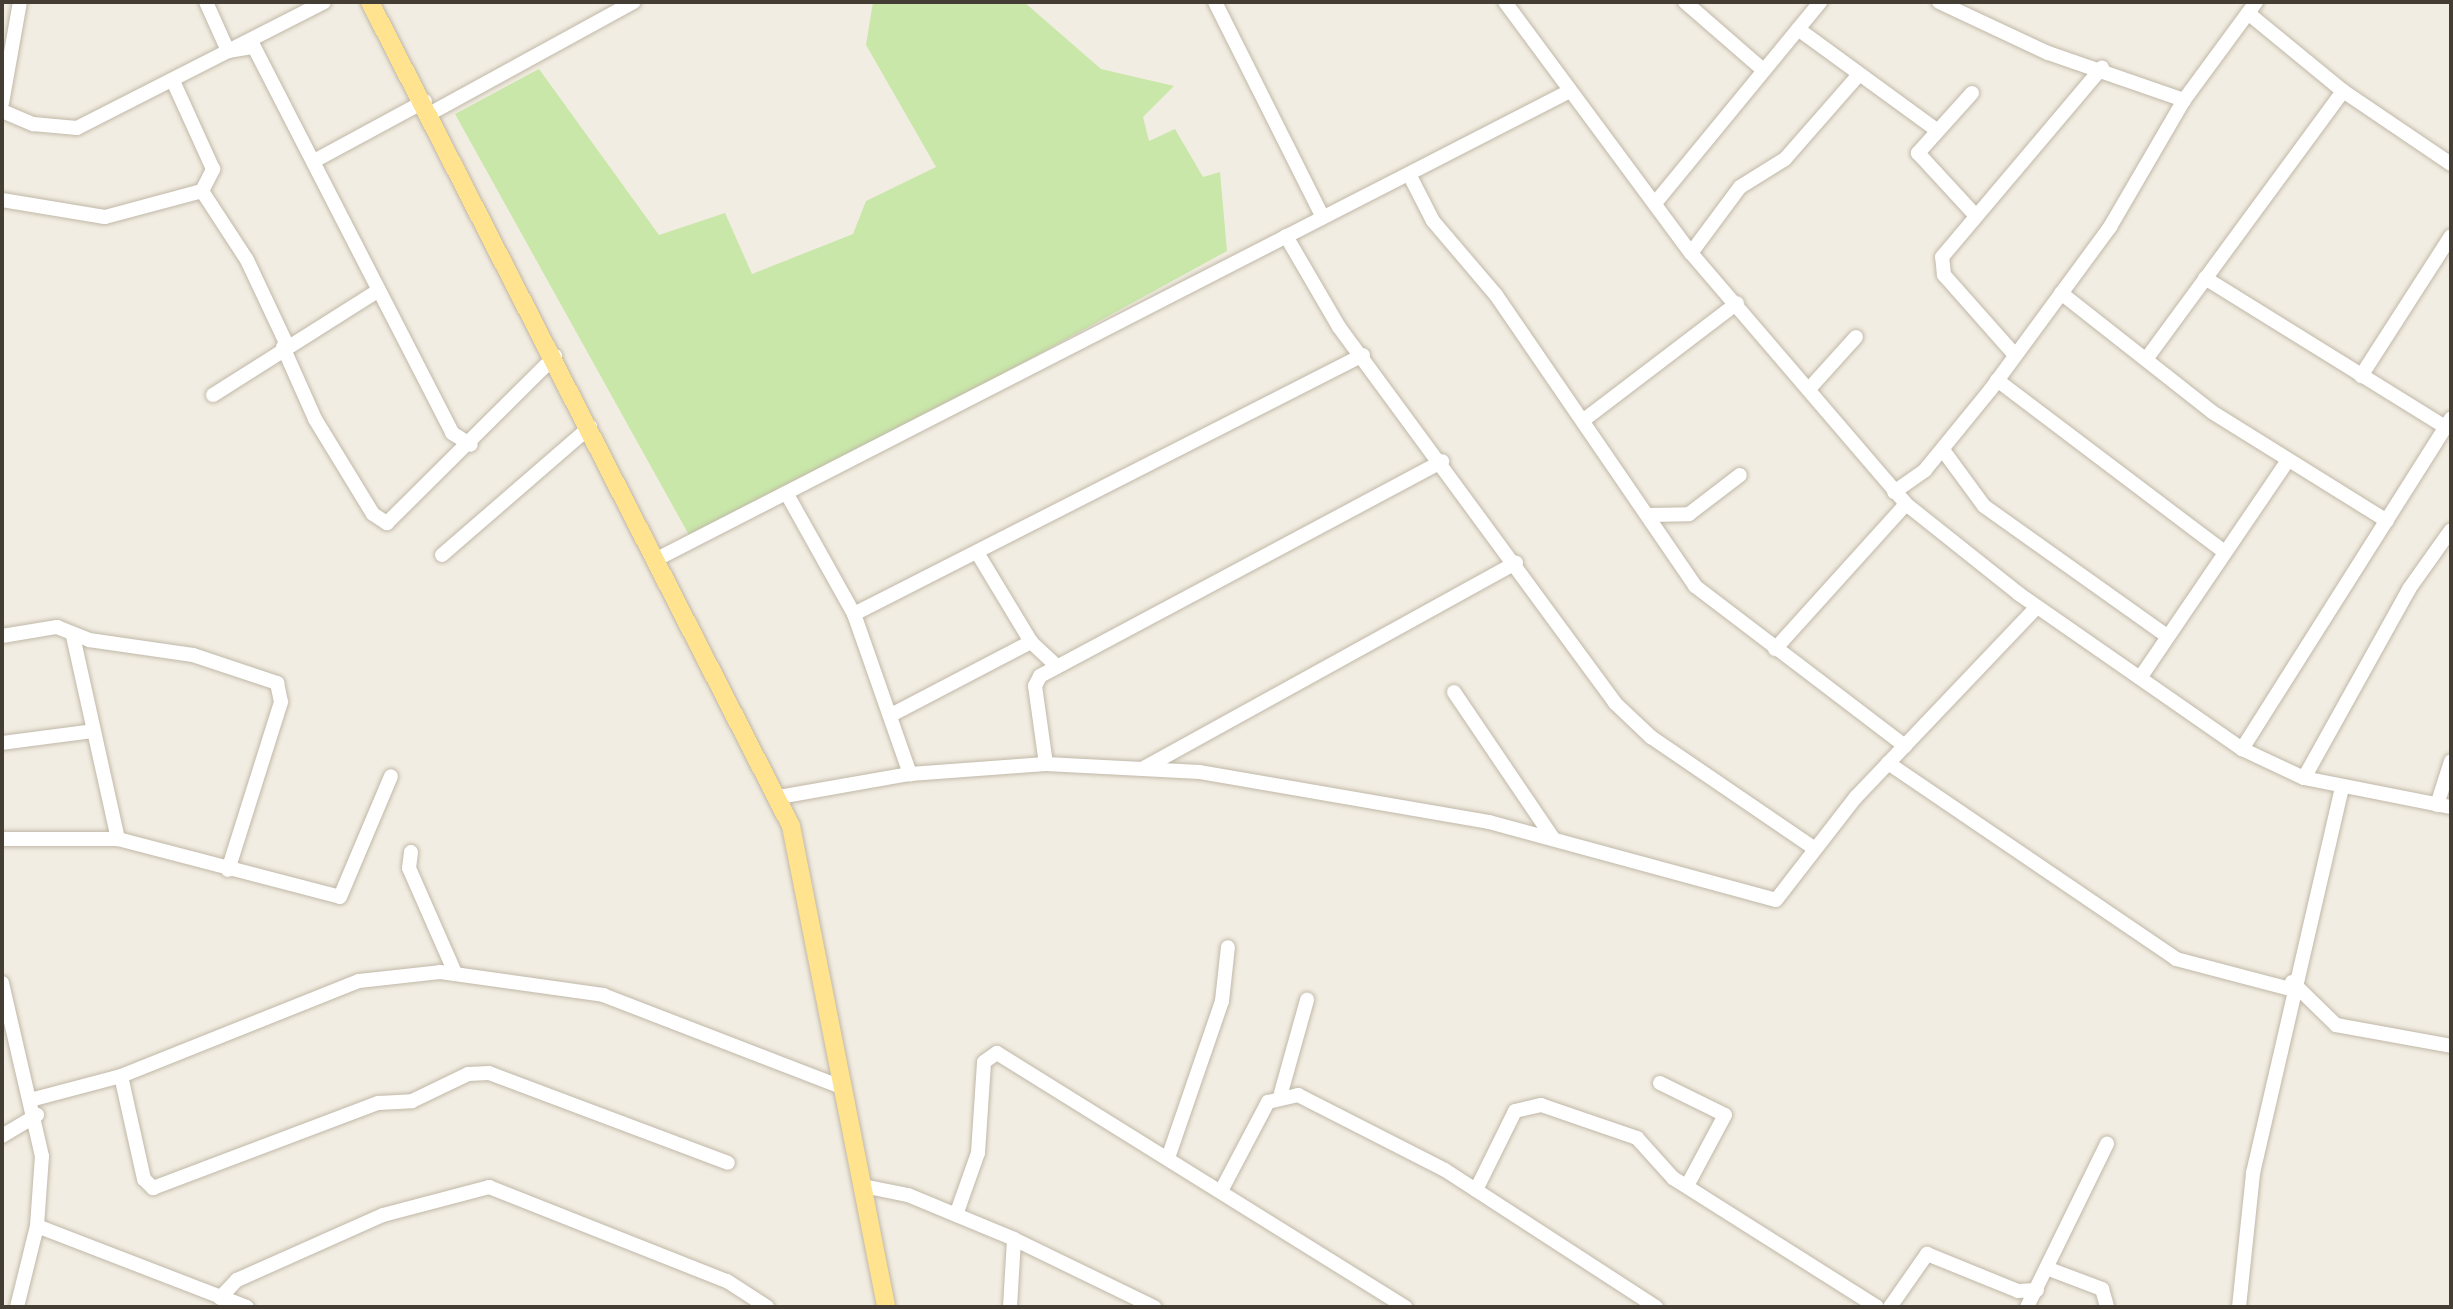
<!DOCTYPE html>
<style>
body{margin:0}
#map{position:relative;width:2453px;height:1309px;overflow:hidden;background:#f2ede2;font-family:Mulish,sans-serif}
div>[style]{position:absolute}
.green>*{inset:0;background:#c9e7a9}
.roads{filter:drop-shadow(0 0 2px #c0b8a8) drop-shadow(0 0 2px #c0b8a8)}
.minor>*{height:14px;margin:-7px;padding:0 7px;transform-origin:7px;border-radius:7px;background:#fff}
.major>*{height:18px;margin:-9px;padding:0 9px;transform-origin:9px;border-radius:9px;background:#ffe38e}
span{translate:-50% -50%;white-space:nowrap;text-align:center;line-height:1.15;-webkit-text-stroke:8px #fff;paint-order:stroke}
.frame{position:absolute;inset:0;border:4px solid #433d33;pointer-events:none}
</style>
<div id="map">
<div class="green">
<i style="clip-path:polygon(873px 2px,1024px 2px,1101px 69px,1174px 86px,1143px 117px,1149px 141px,1175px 129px,1203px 177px,1220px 172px,1227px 251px,875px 444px,689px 535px,455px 114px,539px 69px,659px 235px,725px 213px,752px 274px,853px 234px,866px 201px,936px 167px,866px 45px)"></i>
</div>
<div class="roads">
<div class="minor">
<i style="left:206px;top:2px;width:54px;rotate:65.8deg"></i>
<i style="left:228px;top:51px;width:26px;rotate:-9deg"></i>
<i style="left:254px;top:47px;width:434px;rotate:62.8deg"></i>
<i style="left:452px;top:433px;width:22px;rotate:32deg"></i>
<i style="left:1215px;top:2px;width:239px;rotate:63.4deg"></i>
<i style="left:1505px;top:2px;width:312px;rotate:53.5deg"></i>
<i style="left:1691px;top:253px;width:330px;rotate:49.4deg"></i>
<i style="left:1906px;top:504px;width:144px;rotate:38.5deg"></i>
<i style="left:2019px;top:594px;width:272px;rotate:34.8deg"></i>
<i style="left:2242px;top:749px;width:68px;rotate:25.1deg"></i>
<i style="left:2304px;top:778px;width:150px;rotate:11.2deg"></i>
<i style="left:1685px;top:2px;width:102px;rotate:41deg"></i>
<i style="left:1939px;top:2px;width:120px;rotate:25.1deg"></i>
<i style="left:2048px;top:53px;width:144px;rotate:19.1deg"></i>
<i style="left:2248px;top:13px;width:123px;rotate:39.4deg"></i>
<i style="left:2343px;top:91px;width:130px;rotate:34.1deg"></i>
<i style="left:1798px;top:29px;width:170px;rotate:36.1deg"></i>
<i style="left:1972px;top:93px;width:81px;rotate:132deg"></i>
<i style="left:1918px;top:153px;width:84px;rotate:47.4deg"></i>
<i style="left:2px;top:103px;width:103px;rotate:-79.9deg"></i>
<i style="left:2px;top:111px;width:34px;rotate:23deg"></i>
<i style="left:33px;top:124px;width:44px;rotate:5.2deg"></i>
<i style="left:77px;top:128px;width:277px;rotate:-27deg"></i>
<i style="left:431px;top:113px;width:231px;rotate:-28.7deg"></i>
<i style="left:314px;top:161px;width:126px;rotate:-28.4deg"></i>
<i style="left:1411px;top:178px;width:48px;rotate:62.9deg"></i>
<i style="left:1433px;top:221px;width:97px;rotate:49.6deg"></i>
<i style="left:1496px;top:295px;width:353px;rotate:55.6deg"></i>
<i style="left:1695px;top:586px;width:264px;rotate:37.3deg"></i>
<i style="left:202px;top:191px;width:82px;rotate:56.9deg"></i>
<i style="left:247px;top:260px;width:92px;rotate:64.8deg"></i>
<i style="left:2px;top:200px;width:104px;rotate:9.4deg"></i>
<i style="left:105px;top:217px;width:100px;rotate:-15deg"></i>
<i style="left:202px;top:191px;width:25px;rotate:-63deg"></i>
<i style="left:213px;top:169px;width:94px;rotate:-114.4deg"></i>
<i style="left:1656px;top:202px;width:259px;rotate:-50.6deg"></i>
<i style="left:1286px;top:236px;width:105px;rotate:59.8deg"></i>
<i style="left:1339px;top:327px;width:466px;rotate:53.7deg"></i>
<i style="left:1615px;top:703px;width:50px;rotate:43.4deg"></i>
<i style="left:1651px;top:737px;width:197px;rotate:34.3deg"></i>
<i style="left:1691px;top:253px;width:82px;rotate:-53.4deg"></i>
<i style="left:1740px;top:187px;width:53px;rotate:-31.9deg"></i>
<i style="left:1785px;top:159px;width:108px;rotate:-48.8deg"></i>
<i style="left:2205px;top:278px;width:282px;rotate:31.8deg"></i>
<i style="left:2061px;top:293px;width:192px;rotate:38.2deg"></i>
<i style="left:2212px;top:412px;width:206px;rotate:31.9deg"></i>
<i style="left:283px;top:347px;width:79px;rotate:66deg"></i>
<i style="left:315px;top:419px;width:111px;rotate:58.6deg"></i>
<i style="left:373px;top:514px;width:17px;rotate:33deg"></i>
<i style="left:387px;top:523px;width:237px;rotate:-44.8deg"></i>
<i style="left:2014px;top:354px;width:106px;rotate:-131.5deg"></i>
<i style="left:1944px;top:275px;width:18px;rotate:-96deg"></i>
<i style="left:1942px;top:257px;width:248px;rotate:-49.8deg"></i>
<i style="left:2147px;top:358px;width:331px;rotate:-53.7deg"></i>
<i style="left:2361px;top:376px;width:166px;rotate:-57.3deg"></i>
<i style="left:1997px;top:380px;width:283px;rotate:37.1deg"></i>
<i style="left:1809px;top:389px;width:70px;rotate:-47.9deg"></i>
<i style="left:213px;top:395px;width:193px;rotate:-32.3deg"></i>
<i style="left:1585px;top:419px;width:191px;rotate:-37.3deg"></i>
<i style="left:1943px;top:450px;width:69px;rotate:53.8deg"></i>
<i style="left:1984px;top:506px;width:224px;rotate:35.4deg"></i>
<i style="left:1894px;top:492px;width:38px;rotate:-35deg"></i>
<i style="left:1925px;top:470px;width:104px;rotate:-50.8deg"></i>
<i style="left:1991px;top:389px;width:201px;rotate:-53.7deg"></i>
<i style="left:2110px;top:227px;width:147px;rotate:-59.8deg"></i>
<i style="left:2184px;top:100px;width:122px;rotate:-53.7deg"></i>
<i style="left:788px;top:496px;width:135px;rotate:60.8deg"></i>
<i style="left:854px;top:614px;width:170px;rotate:70.7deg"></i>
<i style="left:1650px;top:515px;width:39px;rotate:-1deg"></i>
<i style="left:1689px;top:514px;width:64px;rotate:-37.4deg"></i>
<i style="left:978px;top:554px;width:103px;rotate:58.9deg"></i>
<i style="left:1031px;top:642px;width:35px;rotate:43deg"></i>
<i style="left:442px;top:555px;width:196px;rotate:-40.9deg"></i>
<i style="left:655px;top:560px;width:1028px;rotate:-27.14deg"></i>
<i style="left:854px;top:614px;width:571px;rotate:-26.97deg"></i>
<i style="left:2px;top:636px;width:56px;rotate:-9.3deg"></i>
<i style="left:57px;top:627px;width:35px;rotate:22deg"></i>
<i style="left:89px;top:640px;width:105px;rotate:8.2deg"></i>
<i style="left:193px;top:655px;width:89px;rotate:18.4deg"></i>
<i style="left:277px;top:683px;width:19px;rotate:78deg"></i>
<i style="left:281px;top:702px;width:176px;rotate:107.5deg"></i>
<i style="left:73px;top:636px;width:208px;rotate:77.5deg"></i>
<i style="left:1775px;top:649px;width:195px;rotate:-47.9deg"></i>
<i style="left:2140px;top:678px;width:261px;rotate:-55.8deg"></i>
<i style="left:1454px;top:692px;width:175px;rotate:55.9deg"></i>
<i style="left:893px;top:714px;width:156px;rotate:-27.6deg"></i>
<i style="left:2px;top:743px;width:92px;rotate:-7.5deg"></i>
<i style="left:2242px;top:749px;width:391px;rotate:-57.7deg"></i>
<i style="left:1888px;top:763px;width:348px;rotate:34.2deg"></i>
<i style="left:2176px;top:959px;width:118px;rotate:14.7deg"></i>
<i style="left:1046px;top:764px;width:79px;rotate:-98deg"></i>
<i style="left:1035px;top:686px;width:11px;rotate:-63deg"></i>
<i style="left:1040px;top:676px;width:456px;rotate:-28.1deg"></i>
<i style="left:1144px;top:768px;width:425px;rotate:-28.9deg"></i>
<i style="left:2304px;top:778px;width:216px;rotate:-60.9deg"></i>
<i style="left:2409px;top:589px;width:72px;rotate:-54.6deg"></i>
<i style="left:779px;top:797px;width:133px;rotate:-10deg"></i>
<i style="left:910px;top:774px;width:136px;rotate:-4.2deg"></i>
<i style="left:1046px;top:764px;width:154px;rotate:3deg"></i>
<i style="left:1200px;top:772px;width:293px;rotate:9.8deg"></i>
<i style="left:1489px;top:822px;width:297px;rotate:15.2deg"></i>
<i style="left:1776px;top:900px;width:130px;rotate:-52.2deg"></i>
<i style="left:1856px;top:797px;width:262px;rotate:-46.4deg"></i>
<i style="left:2437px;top:805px;width:46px;rotate:-72.3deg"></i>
<i style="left:2px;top:839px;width:116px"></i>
<i style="left:118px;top:839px;width:229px;rotate:14.6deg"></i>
<i style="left:340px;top:897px;width:131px;rotate:-67.1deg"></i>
<i style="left:411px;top:852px;width:16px;rotate:97deg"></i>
<i style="left:409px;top:868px;width:115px;rotate:66.3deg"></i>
<i style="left:2292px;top:982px;width:62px;rotate:44.3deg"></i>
<i style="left:2336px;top:1025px;width:117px;rotate:10.3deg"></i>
<i style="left:2px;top:983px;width:178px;rotate:77deg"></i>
<i style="left:42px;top:1156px;width:70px;rotate:94.1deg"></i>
<i style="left:37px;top:1226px;width:83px;rotate:103.9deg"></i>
<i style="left:121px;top:1076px;width:106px;rotate:77.4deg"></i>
<i style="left:144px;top:1179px;width:13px;rotate:45deg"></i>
<i style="left:153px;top:1188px;width:241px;rotate:-20.7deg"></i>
<i style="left:378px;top:1103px;width:34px;rotate:-3deg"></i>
<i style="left:412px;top:1101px;width:62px;rotate:-25.7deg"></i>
<i style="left:468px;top:1074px;width:21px;rotate:-3deg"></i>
<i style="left:489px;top:1073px;width:255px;rotate:20.6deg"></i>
<i style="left:1660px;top:1083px;width:72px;rotate:26.2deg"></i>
<i style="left:1725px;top:1115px;width:78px;rotate:118.2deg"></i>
<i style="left:1281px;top:1093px;width:97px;rotate:-74.4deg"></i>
<i style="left:34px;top:1099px;width:90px;rotate:-14.8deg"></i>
<i style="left:121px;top:1076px;width:256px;rotate:-21.8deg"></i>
<i style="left:359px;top:981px;width:81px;rotate:-6.3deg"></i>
<i style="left:440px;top:972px;width:165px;rotate:8deg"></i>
<i style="left:603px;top:995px;width:256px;rotate:21.1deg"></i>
<i style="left:2px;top:1136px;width:41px;rotate:-31deg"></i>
<i style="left:1168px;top:1158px;width:166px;rotate:-71deg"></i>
<i style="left:1222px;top:1001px;width:54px;rotate:-83.7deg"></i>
<i style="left:863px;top:1186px;width:46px;rotate:11.3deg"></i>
<i style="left:908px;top:1195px;width:115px;rotate:22.5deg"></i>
<i style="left:1014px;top:1239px;width:156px;rotate:25.9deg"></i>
<i style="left:1476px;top:1190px;width:88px;rotate:-63.7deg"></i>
<i style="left:1515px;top:1111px;width:27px;rotate:-13deg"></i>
<i style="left:1541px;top:1105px;width:102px;rotate:19deg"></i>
<i style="left:1637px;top:1138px;width:54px;rotate:48deg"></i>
<i style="left:1673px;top:1178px;width:241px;rotate:32.3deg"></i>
<i style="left:1221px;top:1191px;width:101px;rotate:-62.2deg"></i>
<i style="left:1268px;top:1102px;width:31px;rotate:-13deg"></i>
<i style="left:1298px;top:1095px;width:165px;rotate:27deg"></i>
<i style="left:1445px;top:1170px;width:252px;rotate:33deg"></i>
<i style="left:956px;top:1215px;width:66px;rotate:-70.5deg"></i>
<i style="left:978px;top:1153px;width:91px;rotate:-86.2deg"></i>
<i style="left:984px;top:1062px;width:16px;rotate:-35deg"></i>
<i style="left:997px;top:1053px;width:481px;rotate:31.9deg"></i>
<i style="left:37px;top:1226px;width:225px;rotate:21.1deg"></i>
<i style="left:2049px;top:1269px;width:57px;rotate:20.7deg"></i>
<i style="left:2102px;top:1289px;width:19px;rotate:74deg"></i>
<i style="left:220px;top:1298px;width:25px;rotate:-47deg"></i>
<i style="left:237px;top:1280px;width:160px;rotate:-24deg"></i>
<i style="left:383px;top:1215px;width:110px;rotate:-14.8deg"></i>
<i style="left:489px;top:1187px;width:256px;rotate:21.6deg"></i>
<i style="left:727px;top:1281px;width:48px;rotate:33deg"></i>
<i style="left:1010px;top:1307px;width:68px;rotate:-86.6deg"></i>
<i style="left:1890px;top:1307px;width:65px;rotate:-55.1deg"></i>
<i style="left:1927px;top:1254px;width:98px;rotate:22.1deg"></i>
<i style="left:2018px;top:1291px;width:19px;rotate:-3deg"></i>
<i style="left:2027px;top:1307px;width:182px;rotate:-63.9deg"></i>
<i style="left:2239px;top:1307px;width:135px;rotate:-84deg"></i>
<i style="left:2253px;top:1173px;width:395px;rotate:-77deg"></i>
</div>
<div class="major">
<i style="left:370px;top:2px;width:925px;rotate:62.94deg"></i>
<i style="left:791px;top:826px;width:490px;rotate:78.8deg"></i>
</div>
</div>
<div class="frame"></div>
</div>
